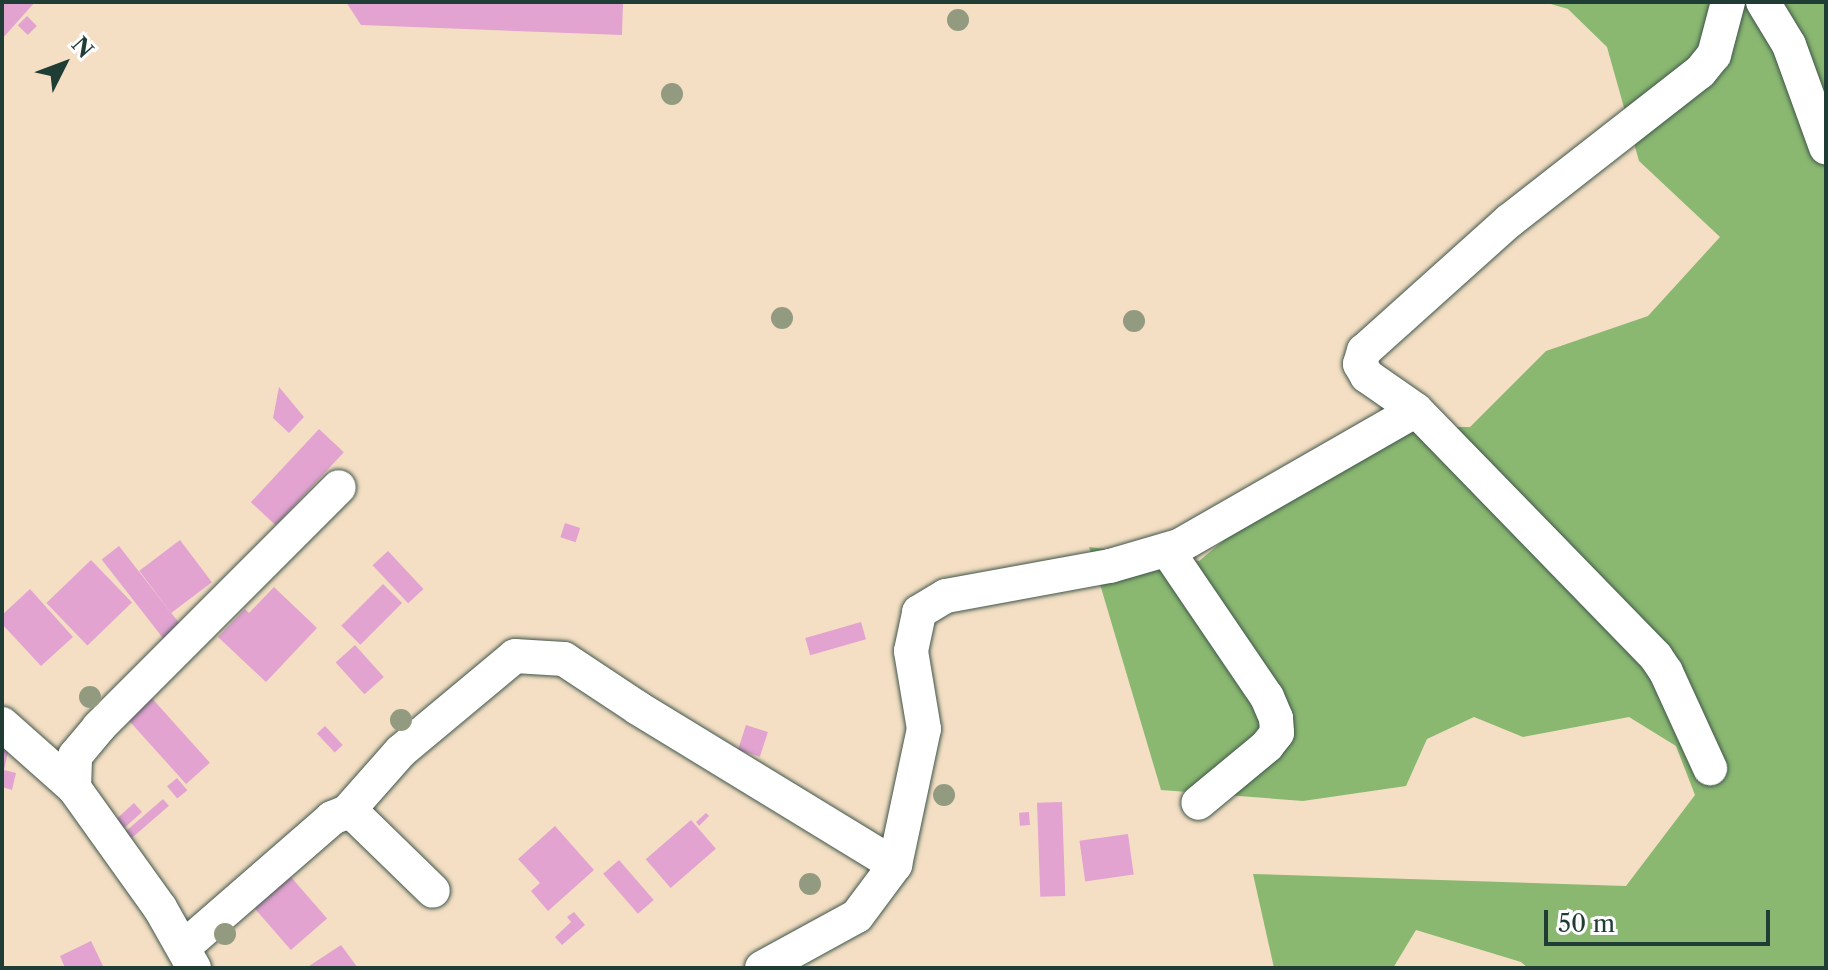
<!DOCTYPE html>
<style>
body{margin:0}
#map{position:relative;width:1828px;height:970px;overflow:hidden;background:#f4dfc4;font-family:"Libre Caslon Text",serif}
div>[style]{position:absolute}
.forest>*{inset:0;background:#8ab871}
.building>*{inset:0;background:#e2a3d1;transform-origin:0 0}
.roads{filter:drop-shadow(0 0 2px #3f554a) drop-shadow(0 0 2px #3f554a)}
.minor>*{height:34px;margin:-17px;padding:0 17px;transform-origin:17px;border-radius:17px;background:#fff}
.trees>*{width:22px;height:22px;margin:-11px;border-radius:50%;background:#929b80}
span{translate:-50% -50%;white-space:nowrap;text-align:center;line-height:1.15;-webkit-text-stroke:6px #fff;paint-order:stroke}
.frame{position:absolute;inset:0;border:4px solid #1f3d34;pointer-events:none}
.north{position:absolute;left:24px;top:24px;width:80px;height:80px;-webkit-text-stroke:6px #fff;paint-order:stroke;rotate:48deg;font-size:22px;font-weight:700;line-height:32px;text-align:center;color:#1f3d34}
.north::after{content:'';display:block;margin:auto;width:28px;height:36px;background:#1f3d34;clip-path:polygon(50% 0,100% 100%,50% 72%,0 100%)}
.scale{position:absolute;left:1544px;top:910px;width:226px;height:36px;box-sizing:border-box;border:4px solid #1f3d34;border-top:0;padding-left:10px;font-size:24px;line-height:28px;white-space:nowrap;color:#1f3d34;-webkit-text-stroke:6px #fff;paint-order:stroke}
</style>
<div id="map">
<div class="forest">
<i style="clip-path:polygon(1544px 2px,1826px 2px,1826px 968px,1528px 968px,1521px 962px,1416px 930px,1393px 968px,1274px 968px,1253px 874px,1626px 886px,1695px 795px,1676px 746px,1629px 717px,1523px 737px,1474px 717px,1427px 739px,1406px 786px,1303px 801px,1161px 790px,1089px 547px,1199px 561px,1360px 427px,1470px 427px,1546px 351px,1648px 316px,1720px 237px,1639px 161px,1607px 47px,1568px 9px)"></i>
</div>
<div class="building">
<i style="clip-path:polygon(2px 2px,35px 2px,2px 39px)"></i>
<i style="clip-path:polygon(346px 2px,623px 2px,622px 35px,361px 25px)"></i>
<i style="left:27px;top:16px;width:14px;height:13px;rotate:45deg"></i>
<i style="clip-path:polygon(279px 387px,304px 417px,289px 433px,273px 418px)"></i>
<i style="left:319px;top:429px;width:34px;height:100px;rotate:43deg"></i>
<i style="left:565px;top:523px;width:16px;height:15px;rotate:18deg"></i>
<i style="left:180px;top:540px;width:53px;height:51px;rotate:53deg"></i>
<i style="left:119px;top:546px;width:103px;height:22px;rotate:52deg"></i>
<i style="left:388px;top:551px;width:52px;height:21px;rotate:47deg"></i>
<i style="left:91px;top:560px;width:59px;height:62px;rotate:46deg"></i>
<i style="left:383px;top:584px;width:27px;height:59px;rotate:45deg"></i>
<i style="clip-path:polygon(274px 587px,317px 628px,266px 682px,218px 637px,245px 609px,249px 613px)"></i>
<i style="clip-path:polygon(30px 589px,73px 637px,41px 666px,2px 624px,2px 615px)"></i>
<i style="left:861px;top:622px;width:18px;height:58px;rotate:74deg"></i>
<i style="left:355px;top:645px;width:43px;height:26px;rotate:48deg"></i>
<i style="left:149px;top:695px;width:91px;height:32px;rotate:48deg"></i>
<i style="left:746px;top:725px;width:23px;height:26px;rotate:18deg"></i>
<i style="left:325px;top:726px;width:26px;height:11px;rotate:47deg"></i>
<i style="clip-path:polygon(2px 740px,9px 748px,4px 770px,16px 773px,12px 790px,2px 787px)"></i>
<i style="left:177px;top:778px;width:16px;height:13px;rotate:50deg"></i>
<i style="left:163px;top:799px;width:9px;height:50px;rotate:49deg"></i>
<i style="left:1062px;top:802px;width:94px;height:25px;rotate:88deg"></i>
<i style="left:134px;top:803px;width:12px;height:28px;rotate:48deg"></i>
<i style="left:1029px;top:812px;width:13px;height:10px;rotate:86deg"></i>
<i style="clip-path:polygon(706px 813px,709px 816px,699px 826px,696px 822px)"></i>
<i style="left:691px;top:820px;width:38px;height:60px;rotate:49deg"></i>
<i style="clip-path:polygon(555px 826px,594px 870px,548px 911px,531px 891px,540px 883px,518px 859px)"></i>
<i style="left:1128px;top:834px;width:41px;height:49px;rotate:82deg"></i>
<i style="left:619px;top:860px;width:53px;height:21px;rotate:49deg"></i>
<i style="left:291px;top:877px;width:55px;height:48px;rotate:49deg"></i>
<i style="clip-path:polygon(574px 912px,585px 925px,562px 945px,555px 937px,571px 922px,567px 917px)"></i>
<i style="clip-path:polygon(91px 941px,104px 968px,65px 968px,60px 956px)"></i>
<i style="clip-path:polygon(341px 945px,358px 968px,306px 968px)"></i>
</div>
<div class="roads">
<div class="minor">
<i style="left:1763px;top:2px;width:50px;rotate:58.8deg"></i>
<i style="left:1789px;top:45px;width:109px;rotate:70.1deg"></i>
<i style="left:1416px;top:410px;width:344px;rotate:45.8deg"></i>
<i style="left:1656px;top:657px;width:18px;rotate:56deg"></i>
<i style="left:1666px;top:672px;width:106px;rotate:65.4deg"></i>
<i style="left:1167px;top:550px;width:178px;rotate:55.8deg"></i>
<i style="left:1267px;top:697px;width:23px;rotate:67deg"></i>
<i style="left:1276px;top:718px;width:15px;rotate:86deg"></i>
<i style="left:1277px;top:733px;width:16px;rotate:128deg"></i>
<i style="left:1267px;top:746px;width:89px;rotate:140.4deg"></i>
<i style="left:2px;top:724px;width:96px;rotate:41.6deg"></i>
<i style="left:347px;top:812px;width:81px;rotate:-48.5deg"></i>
<i style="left:401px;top:751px;width:148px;rotate:-39.8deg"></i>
<i style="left:515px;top:656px;width:49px;rotate:3.5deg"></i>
<i style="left:564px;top:659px;width:89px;rotate:33.5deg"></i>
<i style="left:638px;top:708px;width:301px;rotate:31.4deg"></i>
<i style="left:185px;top:946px;width:195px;rotate:-41deg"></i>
<i style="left:332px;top:818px;width:16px;rotate:-22deg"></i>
<i style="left:347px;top:812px;width:10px;rotate:24deg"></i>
<i style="left:356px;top:816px;width:107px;rotate:44.2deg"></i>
<i style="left:194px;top:968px;width:69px;rotate:-119.5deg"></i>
<i style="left:160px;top:908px;width:148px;rotate:-125.6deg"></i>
<i style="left:74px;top:788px;width:32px;rotate:-88deg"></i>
<i style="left:75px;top:756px;width:38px;rotate:-50deg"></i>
<i style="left:99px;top:727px;width:339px;rotate:-45deg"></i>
<i style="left:762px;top:968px;width:108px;rotate:-28.7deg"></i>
<i style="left:857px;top:916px;width:64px;rotate:-53.3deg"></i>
<i style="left:895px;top:865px;width:139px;rotate:-78deg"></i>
<i style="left:924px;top:729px;width:79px;rotate:-99.5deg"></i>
<i style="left:911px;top:651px;width:40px;rotate:-78deg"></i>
<i style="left:919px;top:612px;width:31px;rotate:-31deg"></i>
<i style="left:946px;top:596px;width:167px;rotate:-10.4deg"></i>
<i style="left:1110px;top:566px;width:72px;rotate:-16.2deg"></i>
<i style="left:1179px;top:546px;width:273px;rotate:-29.8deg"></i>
<i style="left:1416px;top:410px;width:60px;rotate:-145.2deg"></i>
<i style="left:1367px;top:376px;width:14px;rotate:-120deg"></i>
<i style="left:1360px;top:364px;width:14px;rotate:-73deg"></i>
<i style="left:1364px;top:351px;width:195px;rotate:-41.9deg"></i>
<i style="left:1509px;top:221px;width:242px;rotate:-38deg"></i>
<i style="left:1700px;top:72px;width:22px;rotate:-51deg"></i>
<i style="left:1714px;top:55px;width:55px;rotate:-75.2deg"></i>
</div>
</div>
<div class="trees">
<i style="left:958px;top:20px"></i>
<i style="left:672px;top:94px"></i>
<i style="left:782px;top:318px"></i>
<i style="left:1134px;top:321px"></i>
<i style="left:90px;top:697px"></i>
<i style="left:401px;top:720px"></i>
<i style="left:944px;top:795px"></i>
<i style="left:810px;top:884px"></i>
<i style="left:225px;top:934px"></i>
</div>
<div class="frame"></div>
<div class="north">N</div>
<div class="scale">50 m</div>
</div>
